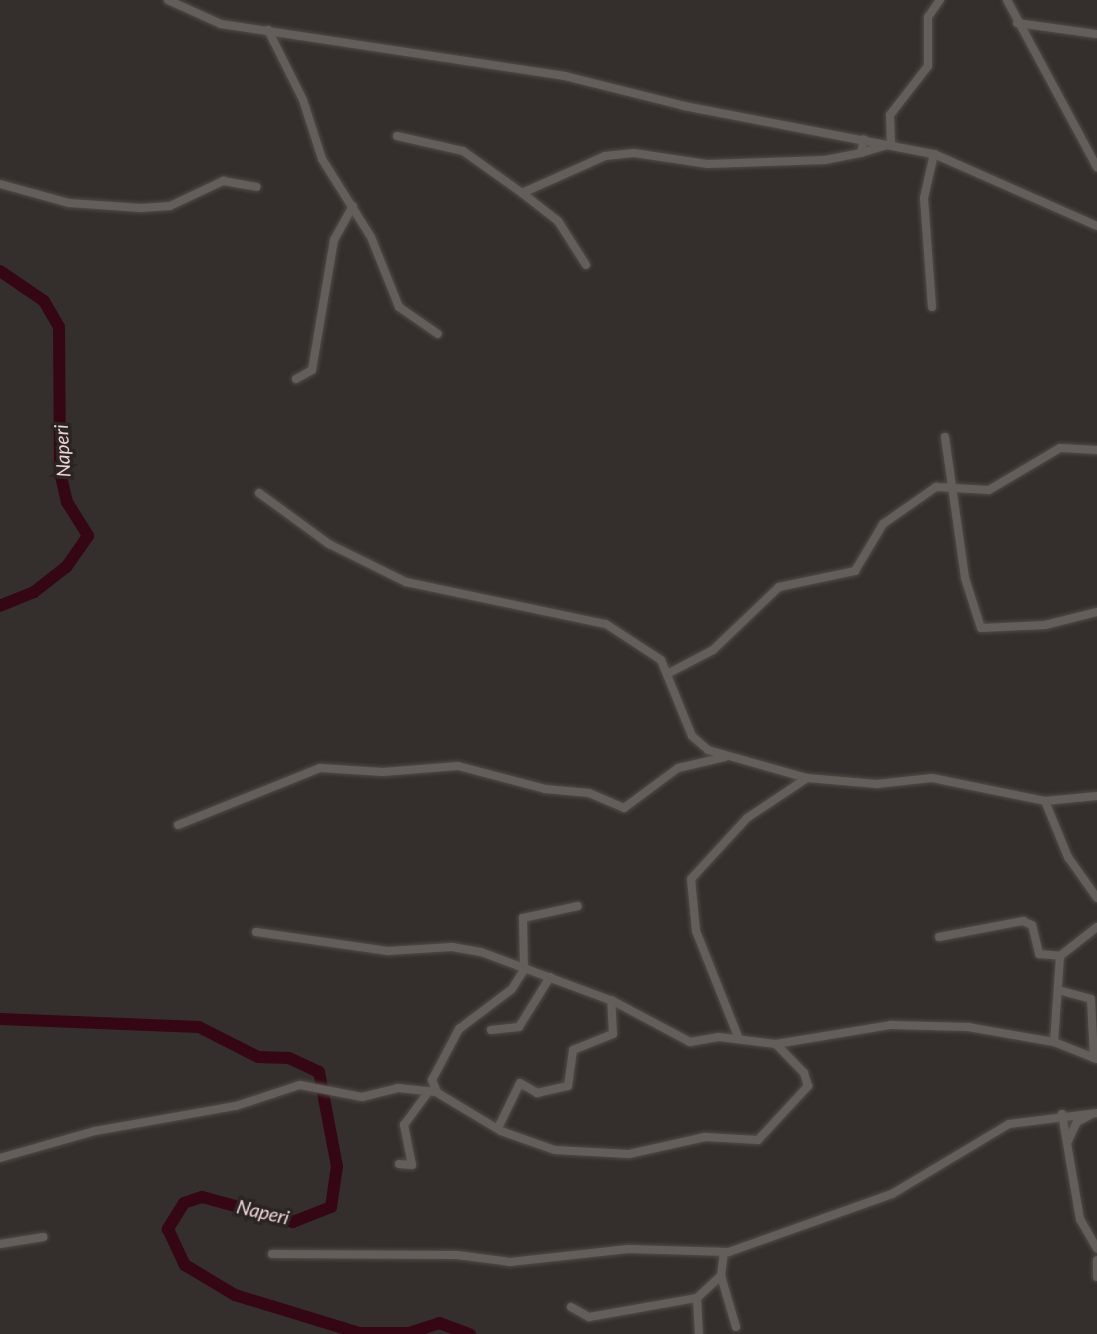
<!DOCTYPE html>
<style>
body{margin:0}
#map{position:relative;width:1097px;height:1334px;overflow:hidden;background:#342f2c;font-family:Lato,sans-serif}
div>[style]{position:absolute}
.river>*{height:12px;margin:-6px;padding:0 6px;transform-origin:6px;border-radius:6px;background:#350714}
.roads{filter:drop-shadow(0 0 2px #504b48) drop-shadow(0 0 2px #504b48)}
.street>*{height:8px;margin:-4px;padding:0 4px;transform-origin:4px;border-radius:4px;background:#645e5b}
span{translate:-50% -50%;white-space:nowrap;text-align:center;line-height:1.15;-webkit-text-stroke:7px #2a2522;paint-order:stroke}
.water-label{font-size:19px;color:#efd4d7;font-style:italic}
</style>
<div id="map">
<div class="river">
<i style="left:0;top:271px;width:53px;rotate:34.3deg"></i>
<i style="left:44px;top:301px;width:30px;rotate:60deg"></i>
<i style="left:59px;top:327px;width:145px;rotate:89.6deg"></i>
<i style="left:60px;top:472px;width:31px;rotate:77deg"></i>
<i style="left:67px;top:502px;width:40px;rotate:58deg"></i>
<i style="left:88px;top:536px;width:38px;rotate:125deg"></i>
<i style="left:66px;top:567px;width:41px;rotate:142deg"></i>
<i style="left:34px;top:592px;width:37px;rotate:158deg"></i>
<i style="left:0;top:1019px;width:199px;rotate:2.3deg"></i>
<i style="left:199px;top:1027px;width:66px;rotate:27deg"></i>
<i style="left:258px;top:1057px;width:31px;rotate:2deg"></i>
<i style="left:289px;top:1058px;width:33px;rotate:25deg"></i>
<i style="left:319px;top:1072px;width:96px;rotate:79.2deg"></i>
<i style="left:337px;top:1166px;width:41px;rotate:98.3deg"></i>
<i style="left:331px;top:1207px;width:41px;rotate:158.5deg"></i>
<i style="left:293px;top:1222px;width:94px;rotate:-164.6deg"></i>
<i style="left:202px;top:1197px;width:19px;rotate:162deg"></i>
<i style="left:184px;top:1203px;width:31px;rotate:122deg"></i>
<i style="left:168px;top:1229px;width:40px;rotate:65deg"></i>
<i style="left:185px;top:1265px;width:58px;rotate:31deg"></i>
<i style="left:235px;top:1295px;width:130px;rotate:17deg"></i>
<i style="left:359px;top:1333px;width:50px"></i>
<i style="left:409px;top:1333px;width:32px;rotate:-18deg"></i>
<i style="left:439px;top:1323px;width:33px;rotate:20deg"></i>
</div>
<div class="roads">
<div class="street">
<i style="left:168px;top:0;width:58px;rotate:24.4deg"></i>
<i style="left:221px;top:24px;width:348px;rotate:8.6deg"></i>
<i style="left:565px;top:76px;width:123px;rotate:14.1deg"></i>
<i style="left:684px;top:106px;width:255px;rotate:10.9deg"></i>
<i style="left:934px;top:154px;width:178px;rotate:23.8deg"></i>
<i style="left:1007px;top:0;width:190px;rotate:61.7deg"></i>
<i style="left:1017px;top:23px;width:80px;rotate:7.9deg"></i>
<i style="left:268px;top:30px;width:78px;rotate:63.4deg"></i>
<i style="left:303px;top:100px;width:62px;rotate:72.1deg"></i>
<i style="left:322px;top:159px;width:92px;rotate:57.9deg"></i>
<i style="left:371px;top:237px;width:75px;rotate:68.2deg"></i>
<i style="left:399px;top:307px;width:47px;rotate:34.7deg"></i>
<i style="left:397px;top:136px;width:68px;rotate:12.8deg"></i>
<i style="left:463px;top:151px;width:72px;rotate:35.4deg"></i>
<i style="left:522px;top:193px;width:91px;rotate:-24deg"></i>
<i style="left:605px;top:156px;width:29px;rotate:-6deg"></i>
<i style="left:634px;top:153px;width:75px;rotate:8.5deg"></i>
<i style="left:708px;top:164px;width:117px;rotate:-2deg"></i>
<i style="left:825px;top:160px;width:37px;rotate:-11deg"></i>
<i style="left:861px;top:153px;width:14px;rotate:-78deg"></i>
<i style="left:861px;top:153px;width:31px;rotate:-17deg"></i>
<i style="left:891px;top:144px;width:29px;rotate:-92deg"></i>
<i style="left:890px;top:115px;width:62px;rotate:-52.2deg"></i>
<i style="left:928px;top:66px;width:49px;rotate:-90deg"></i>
<i style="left:928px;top:17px;width:21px;rotate:-55deg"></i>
<i style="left:0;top:184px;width:72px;rotate:15.4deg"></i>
<i style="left:69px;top:203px;width:72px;rotate:4deg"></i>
<i style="left:141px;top:208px;width:29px;rotate:-4deg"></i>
<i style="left:170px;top:206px;width:59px;rotate:-25.3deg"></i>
<i style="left:223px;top:181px;width:34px;rotate:10deg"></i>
<i style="left:522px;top:193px;width:46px;rotate:37.9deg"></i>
<i style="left:558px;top:221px;width:52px;rotate:57.5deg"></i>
<i style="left:932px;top:307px;width:109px;rotate:-94.2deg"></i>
<i style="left:924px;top:198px;width:45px;rotate:-77.2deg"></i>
<i style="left:296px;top:379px;width:18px;rotate:-29deg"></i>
<i style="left:312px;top:370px;width:132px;rotate:-80.4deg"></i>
<i style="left:334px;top:240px;width:39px;rotate:-61deg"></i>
<i style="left:945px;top:437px;width:142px;rotate:81.9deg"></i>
<i style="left:965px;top:578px;width:52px;rotate:72.3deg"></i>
<i style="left:981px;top:628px;width:64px;rotate:-2.7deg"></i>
<i style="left:1045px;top:625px;width:54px;rotate:-14deg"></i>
<i style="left:259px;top:493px;width:87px;rotate:36.1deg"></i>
<i style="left:329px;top:544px;width:86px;rotate:26.3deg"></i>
<i style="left:406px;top:582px;width:204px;rotate:11.9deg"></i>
<i style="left:606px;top:624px;width:66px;rotate:33.2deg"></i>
<i style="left:661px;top:660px;width:82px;rotate:67.8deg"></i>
<i style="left:692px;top:736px;width:21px;rotate:41deg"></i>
<i style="left:708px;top:750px;width:103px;rotate:15.8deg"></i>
<i style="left:807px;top:778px;width:70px;rotate:4.9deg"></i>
<i style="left:877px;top:784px;width:55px;rotate:-6.2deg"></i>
<i style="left:932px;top:778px;width:115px;rotate:11.5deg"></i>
<i style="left:1045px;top:801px;width:61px;rotate:67.7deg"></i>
<i style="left:1068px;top:857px;width:50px;rotate:54.7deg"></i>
<i style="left:669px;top:673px;width:50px;rotate:-27.6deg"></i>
<i style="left:713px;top:650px;width:91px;rotate:-43.7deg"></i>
<i style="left:779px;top:587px;width:78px;rotate:-11.9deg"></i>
<i style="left:855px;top:571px;width:55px;rotate:-59.2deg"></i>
<i style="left:883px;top:524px;width:65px;rotate:-34.9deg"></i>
<i style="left:936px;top:487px;width:53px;rotate:3.2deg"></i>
<i style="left:989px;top:490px;width:82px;rotate:-30.6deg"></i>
<i style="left:1060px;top:448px;width:37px;rotate:3deg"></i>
<i style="left:1045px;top:801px;width:52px;rotate:-5.5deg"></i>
<i style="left:178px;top:825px;width:153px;rotate:-21.9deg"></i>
<i style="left:320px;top:768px;width:63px;rotate:3.6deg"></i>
<i style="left:383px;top:772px;width:75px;rotate:-4.6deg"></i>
<i style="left:458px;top:766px;width:90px;rotate:14.8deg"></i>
<i style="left:545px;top:789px;width:44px;rotate:5.2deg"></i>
<i style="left:589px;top:793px;width:38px;rotate:23deg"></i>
<i style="left:624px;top:808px;width:67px;rotate:-36.5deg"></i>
<i style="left:678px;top:768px;width:48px;rotate:-13.2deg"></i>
<i style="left:256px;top:932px;width:133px;rotate:8.2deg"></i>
<i style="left:388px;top:951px;width:64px;rotate:-3.6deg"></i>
<i style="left:452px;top:947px;width:29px;rotate:10deg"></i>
<i style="left:481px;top:952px;width:141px;rotate:20.4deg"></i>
<i style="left:613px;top:1001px;width:87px;rotate:28deg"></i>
<i style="left:690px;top:1042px;width:29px;rotate:-10deg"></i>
<i style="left:719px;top:1037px;width:57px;rotate:7deg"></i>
<i style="left:776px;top:1044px;width:117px;rotate:-9.4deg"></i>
<i style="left:891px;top:1025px;width:77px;rotate:1.5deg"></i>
<i style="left:968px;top:1027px;width:87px;rotate:9.9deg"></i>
<i style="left:1054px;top:1042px;width:46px;rotate:21.6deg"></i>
<i style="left:939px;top:937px;width:86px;rotate:-10.8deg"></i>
<i style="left:1023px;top:921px;width:10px;rotate:24deg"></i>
<i style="left:1032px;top:925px;width:30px;rotate:76deg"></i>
<i style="left:1039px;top:954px;width:21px;rotate:5deg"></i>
<i style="left:1058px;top:990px;width:34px;rotate:15deg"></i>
<i style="left:1091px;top:999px;width:59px;rotate:87.1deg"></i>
<i style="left:491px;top:1030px;width:28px;rotate:-6deg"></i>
<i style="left:519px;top:1027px;width:59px;rotate:-58.2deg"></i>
<i style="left:739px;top:1039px;width:116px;rotate:-111.7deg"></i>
<i style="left:696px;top:931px;width:52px;rotate:-95.5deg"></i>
<i style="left:691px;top:879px;width:83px;rotate:-47.4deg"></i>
<i style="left:747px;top:818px;width:72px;rotate:-33.7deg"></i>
<i style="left:1054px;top:1042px;width:86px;rotate:-86deg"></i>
<i style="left:1060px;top:956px;width:47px;rotate:-38.1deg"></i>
<i style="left:437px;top:1092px;width:13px;rotate:-113deg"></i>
<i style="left:432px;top:1080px;width:58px;rotate:-62.1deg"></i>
<i style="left:459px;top:1029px;width:66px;rotate:-37deg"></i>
<i style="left:512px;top:989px;width:22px;rotate:-58deg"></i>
<i style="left:524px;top:970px;width:52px;rotate:-91.1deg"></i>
<i style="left:523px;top:918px;width:56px;rotate:-12.3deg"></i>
<i style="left:1062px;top:1114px;width:107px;rotate:80.3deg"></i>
<i style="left:1080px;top:1219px;width:34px;rotate:60deg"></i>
<i style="left:498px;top:1128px;width:50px;rotate:-63.9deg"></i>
<i style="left:520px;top:1083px;width:20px;rotate:30deg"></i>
<i style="left:537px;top:1093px;width:32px;rotate:-13deg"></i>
<i style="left:568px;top:1086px;width:36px;rotate:-82deg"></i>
<i style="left:573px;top:1050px;width:43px;rotate:-21.8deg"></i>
<i style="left:613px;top:1034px;width:34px;rotate:-93deg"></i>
<i style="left:1068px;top:1141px;width:21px;rotate:-65deg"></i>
<i style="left:1077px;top:1122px;width:15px;rotate:-28deg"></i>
<i style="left:0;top:1158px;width:99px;rotate:-15.9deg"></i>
<i style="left:95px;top:1131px;width:143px;rotate:-10.1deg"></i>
<i style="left:236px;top:1106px;width:67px;rotate:-18.2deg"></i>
<i style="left:300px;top:1085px;width:63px;rotate:11deg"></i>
<i style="left:362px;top:1097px;width:37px;rotate:-14deg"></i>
<i style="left:398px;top:1088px;width:38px;rotate:6deg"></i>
<i style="left:436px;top:1092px;width:76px;rotate:31deg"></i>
<i style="left:501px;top:1131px;width:57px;rotate:19.4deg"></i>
<i style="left:555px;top:1150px;width:74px;rotate:3.1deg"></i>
<i style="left:629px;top:1154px;width:78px;rotate:-12.6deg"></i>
<i style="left:705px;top:1137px;width:53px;rotate:3.2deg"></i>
<i style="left:758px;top:1140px;width:74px;rotate:-47.2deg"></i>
<i style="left:808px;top:1086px;width:14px;rotate:-107deg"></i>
<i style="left:804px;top:1073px;width:40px;rotate:-134deg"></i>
<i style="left:399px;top:1164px;width:13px;rotate:4deg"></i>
<i style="left:412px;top:1165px;width:41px;rotate:-101.3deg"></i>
<i style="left:404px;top:1125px;width:42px;rotate:-53.7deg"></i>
<i style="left:0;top:1244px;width:44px;rotate:-9.2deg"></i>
<i style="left:272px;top:1254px;width:185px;rotate:0.3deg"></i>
<i style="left:457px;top:1255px;width:53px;rotate:7.5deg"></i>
<i style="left:510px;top:1262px;width:119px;rotate:-6.3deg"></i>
<i style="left:628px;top:1249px;width:101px;rotate:1.7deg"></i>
<i style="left:729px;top:1252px;width:173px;rotate:-19.6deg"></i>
<i style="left:892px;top:1194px;width:136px;rotate:-30.9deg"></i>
<i style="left:1009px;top:1124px;width:89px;rotate:-7.1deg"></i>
<i style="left:1097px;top:1260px;width:17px;rotate:90deg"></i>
<i style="left:721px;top:1276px;width:53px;rotate:73.6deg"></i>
<i style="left:697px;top:1298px;width:36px;rotate:87deg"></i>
<i style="left:571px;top:1307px;width:21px;rotate:29deg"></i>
<i style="left:589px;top:1317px;width:110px;rotate:-10deg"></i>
<i style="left:697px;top:1298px;width:33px;rotate:-43deg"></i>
<i style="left:721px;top:1276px;width:24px;rotate:-83deg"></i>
</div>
</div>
<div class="water-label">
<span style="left:62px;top:451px;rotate:-93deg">Naperi</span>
<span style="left:263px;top:1212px;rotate:13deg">Naperi</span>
</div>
</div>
